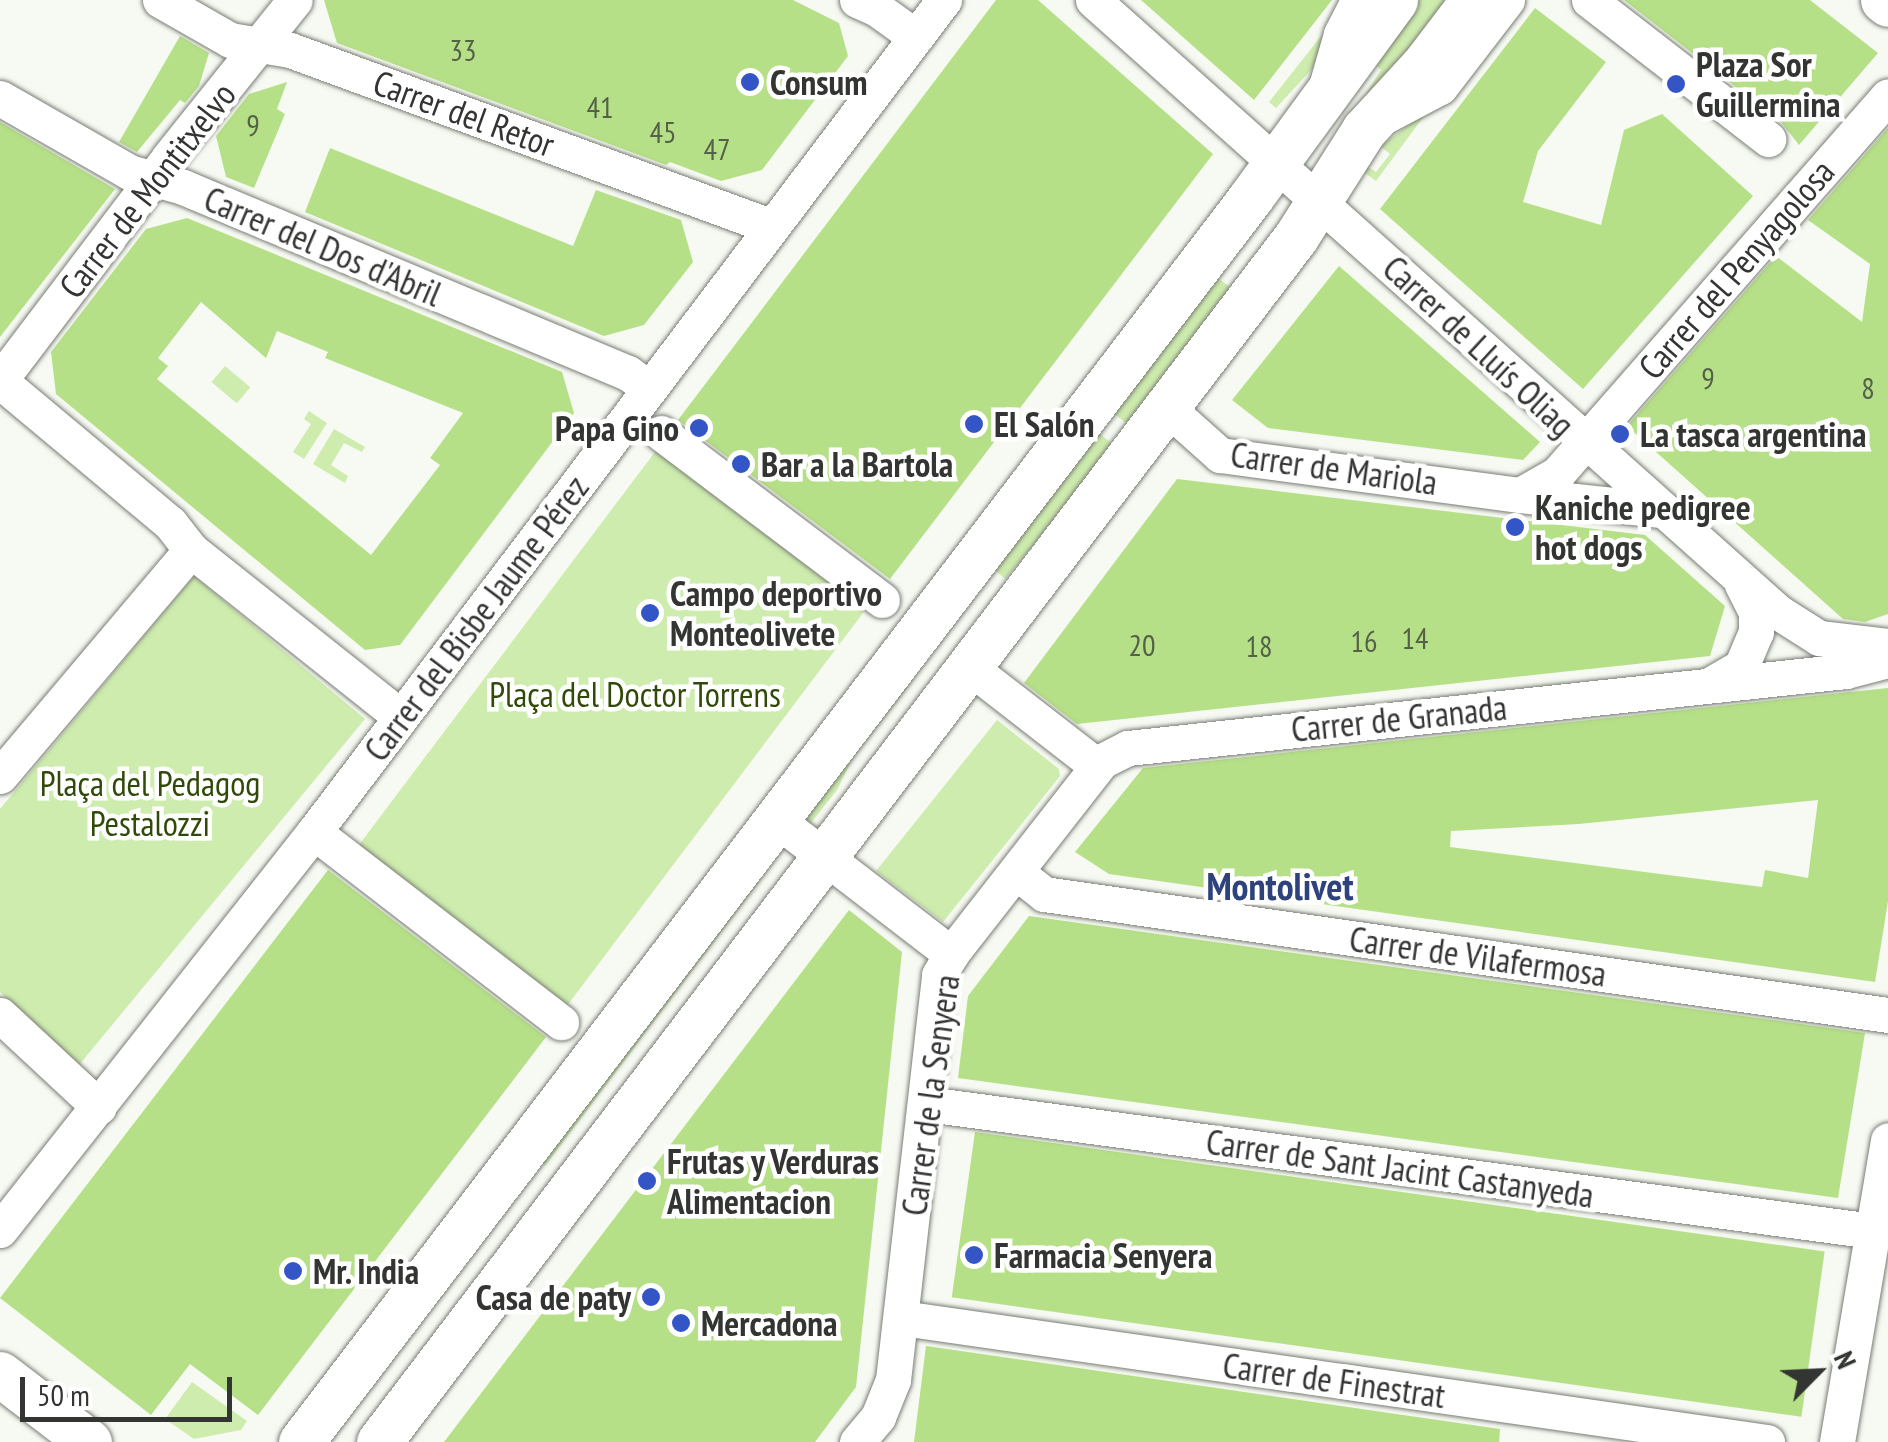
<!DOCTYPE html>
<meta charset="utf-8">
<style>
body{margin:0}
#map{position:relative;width:1888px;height:1442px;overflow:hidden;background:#f6faf2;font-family:"PT Sans Narrow",sans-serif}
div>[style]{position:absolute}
.green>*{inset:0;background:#ceecae;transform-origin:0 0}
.building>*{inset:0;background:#b6e087;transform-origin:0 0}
.roads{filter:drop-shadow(0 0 2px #797d75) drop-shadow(0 0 2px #797d75)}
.minor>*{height:35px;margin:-17.5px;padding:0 17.5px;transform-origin:17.5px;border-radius:17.5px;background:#fff}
.major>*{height:45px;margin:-22.5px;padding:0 22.5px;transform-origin:22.5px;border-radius:22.5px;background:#fff}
.dots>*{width:28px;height:28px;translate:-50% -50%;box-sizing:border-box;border:5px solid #fff;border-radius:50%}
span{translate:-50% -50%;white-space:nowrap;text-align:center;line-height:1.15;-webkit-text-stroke:9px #fff;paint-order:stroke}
.number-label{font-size:30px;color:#546047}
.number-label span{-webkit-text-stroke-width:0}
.poi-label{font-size:35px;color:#333532;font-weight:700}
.left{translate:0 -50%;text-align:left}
.right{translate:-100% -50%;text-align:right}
.street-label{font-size:35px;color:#333532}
.park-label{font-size:35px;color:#314a09}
.neighbourhood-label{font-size:38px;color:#2e437c;font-weight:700}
.north{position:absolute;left:1768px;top:1322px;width:100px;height:100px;-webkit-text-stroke:8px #fff;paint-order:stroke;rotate:66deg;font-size:28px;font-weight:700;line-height:40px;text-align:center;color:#333532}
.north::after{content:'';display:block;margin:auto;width:35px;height:45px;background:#333532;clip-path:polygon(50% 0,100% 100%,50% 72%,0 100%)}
.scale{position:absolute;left:20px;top:1377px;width:212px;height:45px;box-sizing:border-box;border:5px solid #333532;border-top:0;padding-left:12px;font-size:30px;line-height:35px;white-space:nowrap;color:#333532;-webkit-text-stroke:8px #fff;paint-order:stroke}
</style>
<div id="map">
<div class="green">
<i style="clip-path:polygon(1418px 0,1446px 0,1330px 151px,1381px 70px,1376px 65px,1312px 139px)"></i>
<i style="clip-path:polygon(1333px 21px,1314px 67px,1276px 108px,1269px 102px)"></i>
<i style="clip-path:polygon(1427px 112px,1376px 181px,1361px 170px,1365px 165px,1376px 172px,1390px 154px,1380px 146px)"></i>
<i style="left:1210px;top:272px;width:31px;height:171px;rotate:37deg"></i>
<i style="left:225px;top:366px;width:33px;height:21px;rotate:40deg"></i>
<i style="clip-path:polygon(309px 411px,327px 423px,304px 459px,293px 452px,311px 424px,304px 419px)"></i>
<i style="left:1092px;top:427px;width:31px;height:172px;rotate:40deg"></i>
<i style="clip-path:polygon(334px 429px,365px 447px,362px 452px,344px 443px,331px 465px,348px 476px,345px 483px,313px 464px)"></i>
<i style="left:661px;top:444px;width:263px;height:512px;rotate:37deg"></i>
<i style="clip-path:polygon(194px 576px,365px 719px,79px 1065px,0 992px,0 809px)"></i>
<i style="clip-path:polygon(899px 680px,908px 687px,854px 756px,837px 790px,807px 828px,802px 820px)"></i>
<i style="clip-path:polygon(997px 720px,1059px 769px,1060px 776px,943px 922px,876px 871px)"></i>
<i style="left:751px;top:876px;width:10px;height:355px;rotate:37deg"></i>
<i style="clip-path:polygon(192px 1382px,247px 1421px,241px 1430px,194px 1439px,165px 1419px)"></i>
</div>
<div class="building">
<i style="clip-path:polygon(324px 0,793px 0,839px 23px,848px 56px,762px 170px,721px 181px,670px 162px,666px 165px,337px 43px)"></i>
<i style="clip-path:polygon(996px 0,1038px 0,1213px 154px,890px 579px,678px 420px)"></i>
<i style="clip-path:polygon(1141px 0,1332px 0,1254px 100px)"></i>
<i style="clip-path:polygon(1624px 0,1810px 0,1878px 53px,1799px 145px,1781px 122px)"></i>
<i style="clip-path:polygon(1535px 8px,1606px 62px,1538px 151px,1523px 202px,1601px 225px,1624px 130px,1662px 114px,1753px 196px,1583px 389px,1380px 209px)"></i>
<i style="clip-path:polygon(180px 36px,209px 53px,199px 86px,185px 103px,180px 100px,137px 152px,119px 142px)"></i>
<i style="clip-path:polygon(287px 82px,277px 109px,285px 114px,254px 188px,226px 177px,216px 136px,249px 94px)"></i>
<i style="clip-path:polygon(0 122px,115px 189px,0 337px)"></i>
<i style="clip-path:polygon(1888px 128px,1888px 614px,1865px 622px,1843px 619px,1627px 426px,1776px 256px,1862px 322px,1870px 264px,1808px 220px)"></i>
<i style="clip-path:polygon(330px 148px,573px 246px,596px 190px,681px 220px,693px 262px,644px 325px,604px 336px,305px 212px)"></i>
<i style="clip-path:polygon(evenodd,187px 218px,562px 372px,574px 413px,400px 645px,365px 650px,56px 394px,51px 352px,146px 229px,187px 218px,201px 302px,266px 358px,277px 331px,328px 352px,325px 358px,463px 413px,430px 458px,440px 465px,371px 555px,157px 379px,168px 366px,158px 358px,201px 302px)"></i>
<i style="clip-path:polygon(1339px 266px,1540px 442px,1523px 460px,1268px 428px,1232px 400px)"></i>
<i style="clip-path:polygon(1177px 479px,1645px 535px,1725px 606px,1710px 656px,1077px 724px,1024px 683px)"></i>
<i style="clip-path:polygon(evenodd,1888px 688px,1888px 901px,1875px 982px,1109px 874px,1075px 852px,1143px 768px,1888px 688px,1818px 800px,1808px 878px,1765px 870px,1762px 887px,1450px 847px,1451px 831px,1579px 824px,1818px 800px)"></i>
<i style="clip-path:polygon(328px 870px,546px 1037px,258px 1415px,190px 1364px,151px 1415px,0 1298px)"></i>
<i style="clip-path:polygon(849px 910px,902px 952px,856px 1387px,815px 1442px,444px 1442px)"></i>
<i style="clip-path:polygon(1029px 916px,1865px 1033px,1838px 1198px,958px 1078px,968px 996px)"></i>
<i style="left:975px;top:1132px;width:858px;height:167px;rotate:8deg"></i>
<i style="clip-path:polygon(926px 1346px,1500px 1429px,1499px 1442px,914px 1442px)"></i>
</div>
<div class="roads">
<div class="minor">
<i style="left:160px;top:0;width:81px;rotate:29.7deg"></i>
<i style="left:230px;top:40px;width:61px;rotate:9.5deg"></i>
<i style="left:290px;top:50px;width:511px;rotate:20.14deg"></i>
<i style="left:857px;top:0;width:22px;rotate:24deg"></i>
<i style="left:877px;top:9px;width:48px;rotate:35.7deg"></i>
<i style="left:1093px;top:0;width:919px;rotate:41.78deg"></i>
<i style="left:1778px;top:612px;width:49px;rotate:32.4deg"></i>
<i style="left:1819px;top:638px;width:69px;rotate:6.6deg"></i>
<i style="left:1589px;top:0;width:227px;rotate:37.8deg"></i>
<i style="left:1327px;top:83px;width:51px;rotate:-74.1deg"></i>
<i style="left:1341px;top:34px;width:38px;rotate:-63deg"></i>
<i style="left:0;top:98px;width:149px;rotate:29.8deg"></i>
<i style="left:129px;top:172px;width:56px;rotate:15.5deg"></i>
<i style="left:183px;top:187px;width:482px;rotate:22.7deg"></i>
<i style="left:628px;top:373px;width:26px;rotate:36deg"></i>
<i style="left:1385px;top:116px;width:62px;rotate:-27.8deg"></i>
<i style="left:1440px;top:87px;width:110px;rotate:-52.4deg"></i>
<i style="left:0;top:380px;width:280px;rotate:-52.8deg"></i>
<i style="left:169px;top:157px;width:201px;rotate:-51.3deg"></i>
<i style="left:0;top:381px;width:222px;rotate:39.9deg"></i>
<i style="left:170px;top:523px;width:34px;rotate:52deg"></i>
<i style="left:191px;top:550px;width:267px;rotate:38.5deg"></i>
<i style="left:1165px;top:406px;width:74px;rotate:41.7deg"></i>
<i style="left:1220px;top:455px;width:303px;rotate:7.6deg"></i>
<i style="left:1520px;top:495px;width:43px;rotate:-29.6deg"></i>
<i style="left:1557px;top:474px;width:502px;rotate:-48.79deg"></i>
<i style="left:661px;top:433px;width:277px;rotate:37.1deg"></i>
<i style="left:1520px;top:495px;width:142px;rotate:6.1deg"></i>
<i style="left:968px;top:666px;width:163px;rotate:37.8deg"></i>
<i style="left:1713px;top:683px;width:32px;rotate:-30deg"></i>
<i style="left:1741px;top:667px;width:38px;rotate:-67deg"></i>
<i style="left:1756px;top:632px;width:20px;rotate:-90deg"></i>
<i style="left:1756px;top:612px;width:31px;rotate:-117deg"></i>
<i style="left:0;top:776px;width:296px;rotate:-49.8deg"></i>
<i style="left:777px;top:820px;width:220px;rotate:37.6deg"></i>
<i style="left:314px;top:832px;width:312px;rotate:37.6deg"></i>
<i style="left:1016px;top:872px;width:36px;rotate:38deg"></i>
<i style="left:1044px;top:894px;width:853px;rotate:8.16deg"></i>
<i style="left:0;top:1015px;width:135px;rotate:42.9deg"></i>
<i style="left:927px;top:1104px;width:954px;rotate:7.65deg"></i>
<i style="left:0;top:1230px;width:507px;rotate:-51.73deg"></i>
<i style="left:314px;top:832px;width:1044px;rotate:-52.87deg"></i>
<i style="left:902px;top:1318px;width:874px;rotate:8.16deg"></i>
<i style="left:857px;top:1442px;width:33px;rotate:-50deg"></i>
<i style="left:878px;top:1417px;width:40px;rotate:-68deg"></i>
<i style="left:893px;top:1380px;width:408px;rotate:-83.5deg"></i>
<i style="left:939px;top:975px;width:24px;rotate:-60deg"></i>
<i style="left:951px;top:954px;width:245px;rotate:-52deg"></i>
<i style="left:1102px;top:761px;width:29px;rotate:-27deg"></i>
<i style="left:1128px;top:748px;width:722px;rotate:-6.12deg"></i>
<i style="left:1846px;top:671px;width:43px;rotate:-14.7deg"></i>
<i style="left:1837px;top:1442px;width:306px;rotate:-80.4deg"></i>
</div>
<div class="major">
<i style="left:1883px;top:0;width:6px;rotate:39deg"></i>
<i style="left:0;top:1374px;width:112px;rotate:37.4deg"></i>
<i style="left:301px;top:1442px;width:1566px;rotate:-52.65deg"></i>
<i style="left:1251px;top:197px;width:244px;rotate:-53.8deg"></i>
<i style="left:379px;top:1442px;width:1514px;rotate:-52.73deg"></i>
<i style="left:1296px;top:237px;width:127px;rotate:-57.6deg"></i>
<i style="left:1364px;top:130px;width:92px;rotate:-47.6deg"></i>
<i style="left:1426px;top:62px;width:78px;rotate:-52.8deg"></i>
</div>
</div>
<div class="dots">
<i style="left:750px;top:82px;background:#3355c6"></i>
<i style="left:1676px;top:84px;background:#3355c6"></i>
<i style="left:974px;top:424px;background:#3355c6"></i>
<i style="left:699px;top:428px;background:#3355c6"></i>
<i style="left:1620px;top:434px;background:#3355c6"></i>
<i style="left:741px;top:464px;background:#3355c6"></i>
<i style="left:1515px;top:527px;background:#3355c6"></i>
<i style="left:650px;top:613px;background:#3355c6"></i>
<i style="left:647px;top:1181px;background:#3355c6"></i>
<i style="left:974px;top:1255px;background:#3355c6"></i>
<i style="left:293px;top:1271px;background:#3355c6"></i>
<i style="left:651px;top:1297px;background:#3355c6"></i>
<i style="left:681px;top:1323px;background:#3355c6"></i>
</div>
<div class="number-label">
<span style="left:463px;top:50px">33</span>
<span style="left:600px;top:107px">41</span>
<span style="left:253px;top:125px">9</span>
<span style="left:663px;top:132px">45</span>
<span style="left:717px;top:149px">47</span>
<span style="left:1708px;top:378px">9</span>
<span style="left:1868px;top:388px">8</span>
<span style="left:1415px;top:638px">14</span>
<span style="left:1364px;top:641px">16</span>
<span style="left:1142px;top:645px">20</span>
<span style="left:1259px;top:646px">18</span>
</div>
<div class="poi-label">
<span class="left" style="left:1696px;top:84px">Plaza Sor<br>Guillermina</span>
<span class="left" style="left:770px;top:82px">Consum</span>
<span class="left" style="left:994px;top:424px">El Salón</span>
<span class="right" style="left:679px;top:428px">Papa Gino</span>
<span class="left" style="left:1640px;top:434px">La tasca argentina</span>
<span class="left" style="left:761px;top:464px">Bar a la Bartola</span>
<span class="left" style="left:1535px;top:527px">Kaniche pedigree<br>hot dogs</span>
<span class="left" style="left:670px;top:613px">Campo deportivo<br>Monteolivete</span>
<span class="left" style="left:667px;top:1181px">Frutas y Verduras<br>Alimentacion</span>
<span class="left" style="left:994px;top:1255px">Farmacia Senyera</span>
<span class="left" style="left:313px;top:1271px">Mr. India</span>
<span class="right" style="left:631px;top:1297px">Casa de paty</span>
<span class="left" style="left:701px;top:1323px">Mercadona</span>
</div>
<div class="street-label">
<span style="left:464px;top:113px;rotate:20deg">Carrer del Retor</span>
<span style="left:147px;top:190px;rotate:-52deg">Carrer de Montitxelvo</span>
<span style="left:323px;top:246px;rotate:23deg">Carrer del Dos d'Abril</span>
<span style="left:1736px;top:269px;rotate:-49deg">Carrer del Penyagolosa</span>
<span style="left:1479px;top:346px;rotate:43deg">Carrer de Lluís Oliag</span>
<span style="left:1334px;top:468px;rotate:8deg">Carrer de Mariola</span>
<span style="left:476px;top:618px;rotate:-53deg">Carrer del Bisbe Jaume Pérez</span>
<span style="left:1399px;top:718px;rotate:-6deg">Carrer de Granada</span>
<span style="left:1478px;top:956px;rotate:8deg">Carrer de Vilafermosa</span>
<span style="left:930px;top:1095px;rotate:-82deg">Carrer de la Senyera</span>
<span style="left:1400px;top:1168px;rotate:8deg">Carrer de Sant Jacint Castanyeda</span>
<span style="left:1334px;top:1380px;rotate:8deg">Carrer de Finestrat</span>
</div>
<div class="park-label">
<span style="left:635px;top:694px">Plaça del Doctor Torrens</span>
<span style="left:150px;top:803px">Plaça del Pedagog<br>Pestalozzi</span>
</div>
<div class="neighbourhood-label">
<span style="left:1280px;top:886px">Montolivet</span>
</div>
<div class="north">N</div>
<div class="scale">50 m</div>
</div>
